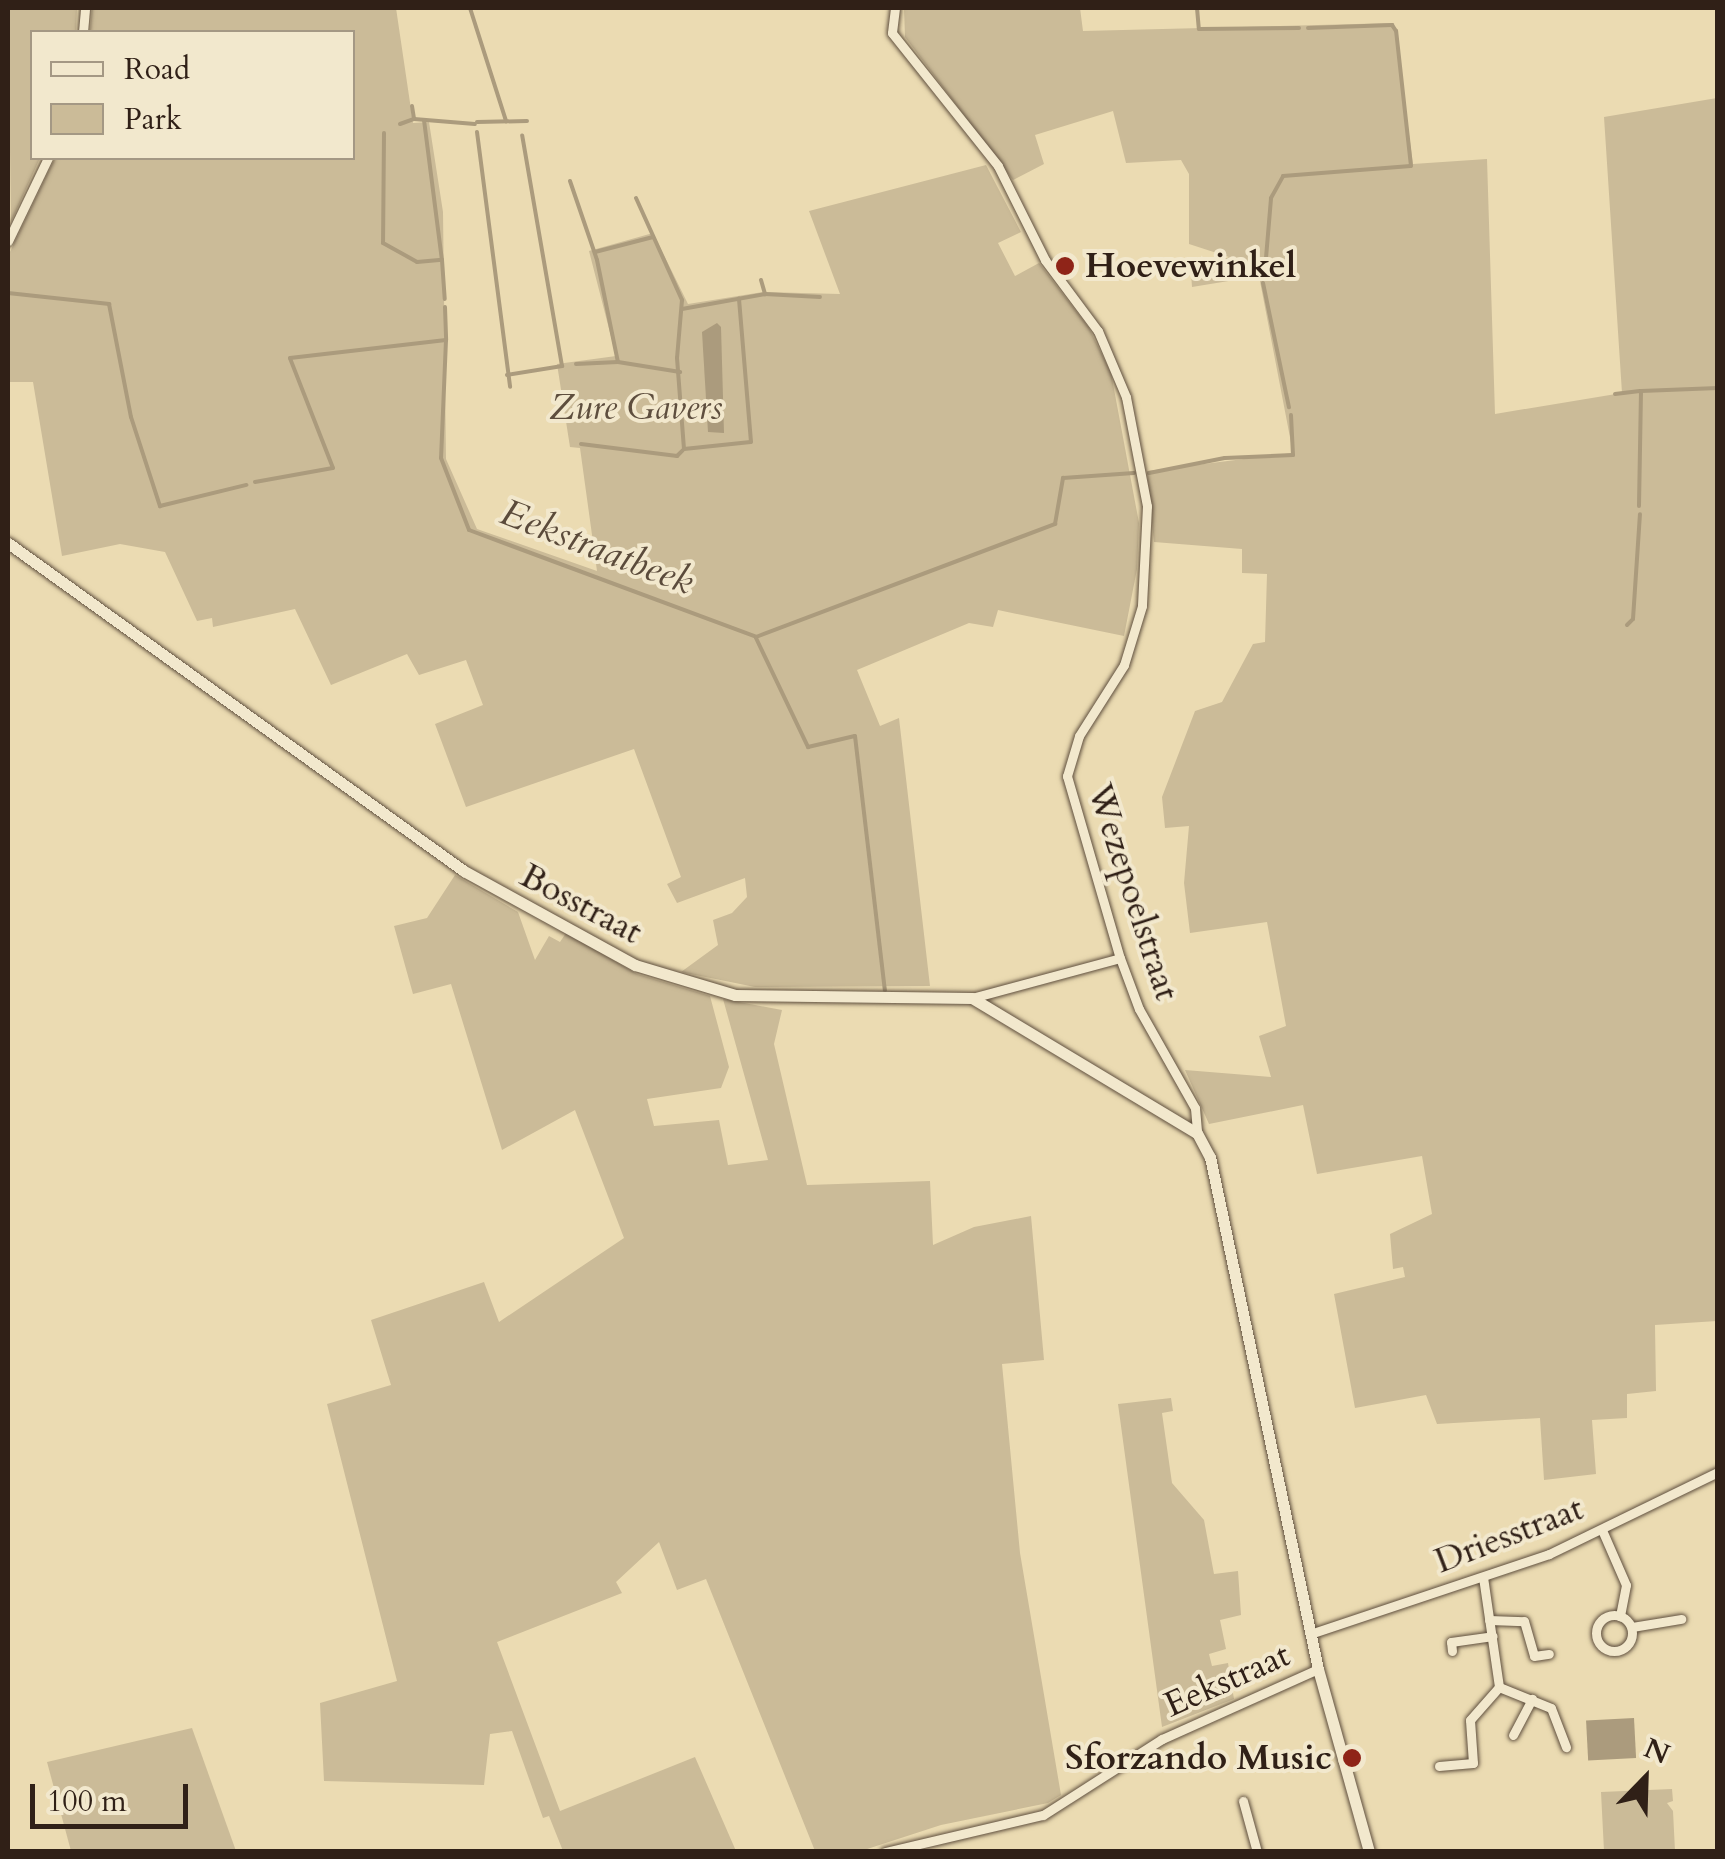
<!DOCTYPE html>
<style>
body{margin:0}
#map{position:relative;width:1725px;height:1859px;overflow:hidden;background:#ebdbb2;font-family:Cardo,serif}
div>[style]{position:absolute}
.green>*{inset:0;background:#cbbb98}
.water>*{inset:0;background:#ab9b7d;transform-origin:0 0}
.stream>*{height:4px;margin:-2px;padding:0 2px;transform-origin:2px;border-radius:2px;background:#ab9b7d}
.roads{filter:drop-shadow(0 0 2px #5f4f3e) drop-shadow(0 0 2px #5f4f3e)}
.minor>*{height:9px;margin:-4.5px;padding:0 4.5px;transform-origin:4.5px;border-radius:4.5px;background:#f2e8cd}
.minor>.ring{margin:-4.5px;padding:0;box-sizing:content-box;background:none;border:9px solid #f2e8cd;border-radius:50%}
.tertiary>*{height:11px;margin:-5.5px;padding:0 5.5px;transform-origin:5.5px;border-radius:5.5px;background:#f2e8cd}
.dots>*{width:28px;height:28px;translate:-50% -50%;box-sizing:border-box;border:5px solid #f2e8cd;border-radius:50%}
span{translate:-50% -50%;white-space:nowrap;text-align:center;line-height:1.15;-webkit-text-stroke:8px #f2e8cd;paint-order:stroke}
.poi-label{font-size:35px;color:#302017;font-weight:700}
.left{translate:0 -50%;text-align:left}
.right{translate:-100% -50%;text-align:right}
.park-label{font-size:35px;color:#5e4e3e;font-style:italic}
.street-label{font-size:35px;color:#302017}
.water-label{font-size:38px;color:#5b4b3b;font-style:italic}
.frame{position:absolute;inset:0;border:10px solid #302017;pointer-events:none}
.legend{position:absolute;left:30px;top:30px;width:325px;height:130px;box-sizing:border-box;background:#f2e8cd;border:2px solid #a49884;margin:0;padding:12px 18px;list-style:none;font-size:30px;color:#302017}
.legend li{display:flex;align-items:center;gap:20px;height:50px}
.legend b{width:50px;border:2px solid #a49884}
.north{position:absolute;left:1595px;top:1729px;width:100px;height:100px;-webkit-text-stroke:8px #f2e8cd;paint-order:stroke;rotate:23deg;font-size:28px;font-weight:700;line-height:40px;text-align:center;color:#302017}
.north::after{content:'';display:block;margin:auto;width:35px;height:45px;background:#302017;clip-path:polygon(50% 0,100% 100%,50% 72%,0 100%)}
.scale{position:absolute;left:30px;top:1784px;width:158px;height:45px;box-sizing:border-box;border:5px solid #302017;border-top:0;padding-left:12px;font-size:30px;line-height:35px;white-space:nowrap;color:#302017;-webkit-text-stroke:8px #f2e8cd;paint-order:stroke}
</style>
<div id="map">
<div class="green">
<i style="clip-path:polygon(8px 8px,77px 8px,76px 32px,32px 32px,32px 158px,40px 158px,11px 222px)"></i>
<i style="clip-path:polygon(92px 8px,396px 8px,413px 123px,429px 122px,443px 212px,446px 459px,477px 529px,597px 571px,580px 448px,570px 447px,557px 364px,616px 356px,589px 251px,653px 233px,688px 304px,763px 292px,840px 294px,809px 211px,986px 165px,1021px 232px,998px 243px,1015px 276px,1039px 263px,1089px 328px,1111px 373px,1139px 523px,1137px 569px,1124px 636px,998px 610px,993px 627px,969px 623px,857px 670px,880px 726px,899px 718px,930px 986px,755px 987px,681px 972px,718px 945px,713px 920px,732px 913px,747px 897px,745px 878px,677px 903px,667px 884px,681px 877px,634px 749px,466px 807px,435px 724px,483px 705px,466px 660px,419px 675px,407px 654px,331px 685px,295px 609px,213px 627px,212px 618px,197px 621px,165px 552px,120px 544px,62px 556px,33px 382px,8px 382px,8px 256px,55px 158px,352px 158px,352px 32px,90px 32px)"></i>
<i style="clip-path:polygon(904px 8px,1080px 8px,1083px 31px,1394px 23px,1413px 164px,1487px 159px,1495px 414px,1622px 393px,1604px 117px,1717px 98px,1717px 1321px,1655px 1325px,1656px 1391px,1627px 1394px,1627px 1418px,1592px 1420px,1596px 1474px,1544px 1480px,1540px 1418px,1437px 1424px,1426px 1395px,1355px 1408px,1334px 1294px,1405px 1277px,1403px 1267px,1393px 1269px,1390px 1234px,1432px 1214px,1422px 1156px,1317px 1174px,1303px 1105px,1209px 1124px,1185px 1070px,1271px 1077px,1259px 1036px,1286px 1026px,1267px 922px,1190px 933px,1184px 883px,1189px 826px,1165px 828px,1162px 797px,1195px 711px,1222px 702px,1253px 644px,1265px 642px,1267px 574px,1242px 573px,1242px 549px,1154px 542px,1147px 471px,1293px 453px,1259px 276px,1192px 287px,1191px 273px,1229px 257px,1189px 244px,1189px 174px,1181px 160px,1126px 163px,1113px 111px,1035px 135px,1044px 164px,1013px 180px,905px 37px)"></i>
<i style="clip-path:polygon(455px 875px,518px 912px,535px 960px,549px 936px,560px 942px,566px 933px,637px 974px,710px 996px,729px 1067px,721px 1088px,647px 1099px,654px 1126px,719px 1120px,728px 1165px,768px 1160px,723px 999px,782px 1010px,774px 1044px,807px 1185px,930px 1181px,933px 1245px,974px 1227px,1031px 1216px,1044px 1360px,1002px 1364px,1020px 1553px,1061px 1795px,1048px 1803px,941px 1825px,861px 1851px,815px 1851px,706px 1579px,677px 1590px,659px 1542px,616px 1582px,622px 1593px,497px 1642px,560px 1811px,695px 1757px,736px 1851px,563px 1851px,549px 1816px,543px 1818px,512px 1731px,490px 1734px,484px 1785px,324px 1781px,320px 1703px,397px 1681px,327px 1404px,391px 1385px,371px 1320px,484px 1282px,499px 1322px,624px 1238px,575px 1110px,502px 1150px,451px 984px,413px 994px,394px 926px,427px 918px)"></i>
<i style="clip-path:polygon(1171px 1398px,1173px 1411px,1162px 1413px,1172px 1483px,1204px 1520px,1214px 1574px,1238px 1571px,1241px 1615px,1220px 1620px,1226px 1649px,1209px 1654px,1212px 1666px,1228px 1663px,1234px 1699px,1162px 1727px,1118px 1404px)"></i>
<i style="clip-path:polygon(192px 1728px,236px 1851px,71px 1851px,47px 1762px)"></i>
<i style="clip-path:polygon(1672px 1789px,1673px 1801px,1667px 1803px,1673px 1811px,1675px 1851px,1604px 1851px,1601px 1792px)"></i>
</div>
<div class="water">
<i style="clip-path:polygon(717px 323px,721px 327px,724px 433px,708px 432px,702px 332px)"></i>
<i style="left:1634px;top:1718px;width:40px;height:48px;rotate:87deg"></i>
</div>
<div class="stream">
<i style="left:470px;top:8px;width:119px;rotate:72.3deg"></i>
<i style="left:1197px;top:8px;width:21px;rotate:85deg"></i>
<i style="left:1199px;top:29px;width:100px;rotate:-0.6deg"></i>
<i style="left:412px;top:106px;width:13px;rotate:81deg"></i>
<i style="left:414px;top:119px;width:61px;rotate:4.7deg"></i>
<i style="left:424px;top:120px;width:141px;rotate:82.7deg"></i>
<i style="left:477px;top:122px;width:50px;rotate:-1.1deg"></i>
<i style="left:400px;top:124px;width:15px;rotate:-20deg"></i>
<i style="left:477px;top:132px;width:257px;rotate:82.6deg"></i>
<i style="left:384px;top:133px;width:110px;rotate:90.5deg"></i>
<i style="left:383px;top:243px;width:39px;rotate:29deg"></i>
<i style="left:417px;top:262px;width:25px;rotate:-5deg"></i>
<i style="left:442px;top:260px;width:39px;rotate:86deg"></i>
<i style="left:570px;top:181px;width:83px;rotate:71.1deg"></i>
<i style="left:597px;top:260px;width:104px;rotate:78.4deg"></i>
<i style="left:636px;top:198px;width:112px;rotate:65.7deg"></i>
<i style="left:682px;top:300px;width:58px;rotate:94.9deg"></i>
<i style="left:677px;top:358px;width:91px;rotate:85.6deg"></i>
<i style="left:684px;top:449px;width:67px;rotate:-6deg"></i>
<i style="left:751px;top:442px;width:144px;rotate:-94.8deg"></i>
<i style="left:595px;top:252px;width:60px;rotate:-14.5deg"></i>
<i style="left:1265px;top:270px;width:72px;rotate:-85.2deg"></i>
<i style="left:1271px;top:198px;width:25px;rotate:-61deg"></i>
<i style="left:1283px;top:176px;width:128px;rotate:-4.5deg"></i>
<i style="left:1411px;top:166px;width:136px;rotate:-96.3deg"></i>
<i style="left:1396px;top:31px;width:7px;rotate:-124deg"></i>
<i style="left:1392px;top:25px;width:84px;rotate:178deg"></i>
<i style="left:761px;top:280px;width:15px;rotate:74deg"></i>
<i style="left:1263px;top:283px;width:127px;rotate:78.2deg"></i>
<i style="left:8px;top:293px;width:102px;rotate:6.2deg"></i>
<i style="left:109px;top:304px;width:115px;rotate:79deg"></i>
<i style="left:131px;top:417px;width:94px;rotate:72deg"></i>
<i style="left:160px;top:506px;width:89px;rotate:-13.7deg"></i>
<i style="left:445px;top:307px;width:33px;rotate:88deg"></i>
<i style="left:682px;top:309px;width:84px;rotate:-10.2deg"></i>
<i style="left:765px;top:294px;width:55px;rotate:3.1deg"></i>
<i style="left:576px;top:364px;width:42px;rotate:-2.7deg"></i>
<i style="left:618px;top:362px;width:63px;rotate:9.2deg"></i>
<i style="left:507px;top:375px;width:56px;rotate:-9.3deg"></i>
<i style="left:562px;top:366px;width:234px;rotate:-99.8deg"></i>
<i style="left:1615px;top:394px;width:25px;rotate:-7deg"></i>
<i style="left:581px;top:444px;width:97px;rotate:7.1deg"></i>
<i style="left:677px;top:456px;width:8px;rotate:-45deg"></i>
<i style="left:1149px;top:473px;width:77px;rotate:-11.2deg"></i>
<i style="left:1225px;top:458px;width:68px;rotate:-2.5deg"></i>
<i style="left:1293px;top:455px;width:40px;rotate:-92.9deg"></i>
<i style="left:255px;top:482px;width:79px;rotate:-10.2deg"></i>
<i style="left:333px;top:468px;width:118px;rotate:-111.4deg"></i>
<i style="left:290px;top:358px;width:157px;rotate:-6.6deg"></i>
<i style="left:446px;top:340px;width:118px;rotate:92.4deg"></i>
<i style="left:441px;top:458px;width:77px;rotate:68.7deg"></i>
<i style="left:469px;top:530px;width:306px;rotate:20.4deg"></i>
<i style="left:756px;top:637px;width:320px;rotate:-20.7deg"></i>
<i style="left:1055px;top:524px;width:47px;rotate:-80.1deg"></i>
<i style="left:1063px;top:478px;width:71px;rotate:-4deg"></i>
<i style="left:1639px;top:506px;width:115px;rotate:-89deg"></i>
<i style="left:1641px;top:391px;width:77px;rotate:-2.2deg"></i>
<i style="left:1627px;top:625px;width:8px;rotate:-45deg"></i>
<i style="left:1633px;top:619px;width:105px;rotate:-86.2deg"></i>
<i style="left:756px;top:638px;width:121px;rotate:64.5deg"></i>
<i style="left:808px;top:747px;width:48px;rotate:-13.2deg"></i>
<i style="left:855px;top:736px;width:256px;rotate:83.3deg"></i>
</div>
<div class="roads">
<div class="minor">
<i style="left:895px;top:8px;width:25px;rotate:97deg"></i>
<i style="left:892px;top:33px;width:170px;rotate:51.4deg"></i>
<i style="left:998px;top:166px;width:105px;rotate:63.4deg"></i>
<i style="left:1045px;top:260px;width:89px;rotate:53.3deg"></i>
<i style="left:1098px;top:331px;width:72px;rotate:67deg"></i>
<i style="left:1126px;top:397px;width:111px;rotate:79.1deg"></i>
<i style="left:1147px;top:506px;width:100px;rotate:92.9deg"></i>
<i style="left:1142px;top:606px;width:62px;rotate:107deg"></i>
<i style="left:1124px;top:665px;width:84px;rotate:122.4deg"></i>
<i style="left:1079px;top:736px;width:42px;rotate:106.7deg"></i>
<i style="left:1067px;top:776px;width:190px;rotate:73.8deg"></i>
<i style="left:1120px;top:958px;width:54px;rotate:69.6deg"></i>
<i style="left:1139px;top:1009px;width:114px;rotate:60.5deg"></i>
<i style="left:1195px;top:1108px;width:25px;rotate:85deg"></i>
<i style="left:83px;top:32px;width:24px;rotate:-85deg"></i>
<i style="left:8px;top:241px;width:92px;rotate:-64.3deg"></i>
<i style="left:972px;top:998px;width:153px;rotate:-15.1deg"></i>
<i style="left:1602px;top:1530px;width:60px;rotate:66.4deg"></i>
<i style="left:1626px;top:1585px;width:32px;rotate:101deg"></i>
<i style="left:1483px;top:1577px;width:111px;rotate:81.7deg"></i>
<i class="ring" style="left:1596px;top:1615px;width:27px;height:27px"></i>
<i style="left:1489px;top:1620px;width:35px;rotate:2deg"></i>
<i style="left:1524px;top:1621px;width:36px;rotate:74deg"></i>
<i style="left:1534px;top:1656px;width:15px;rotate:-8deg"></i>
<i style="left:1632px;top:1627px;width:50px;rotate:-9.3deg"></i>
<i style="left:1313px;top:1633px;width:249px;rotate:-18.5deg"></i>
<i style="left:1549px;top:1554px;width:188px;rotate:-25.9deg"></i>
<i style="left:1452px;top:1651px;width:9px;rotate:-96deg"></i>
<i style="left:1451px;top:1642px;width:42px;rotate:-8.1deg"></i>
<i style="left:1513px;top:1735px;width:41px;rotate:-62.2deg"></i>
<i style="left:1439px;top:1766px;width:34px;rotate:-5deg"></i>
<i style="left:1473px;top:1763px;width:43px;rotate:-94deg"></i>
<i style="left:1470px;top:1720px;width:44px;rotate:-48.7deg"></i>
<i style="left:1499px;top:1687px;width:56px;rotate:22deg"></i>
<i style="left:1551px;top:1708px;width:42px;rotate:69deg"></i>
<i style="left:1243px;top:1801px;width:53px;rotate:74.6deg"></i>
<i style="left:885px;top:1852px;width:162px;rotate:-13.2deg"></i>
<i style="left:1043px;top:1815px;width:141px;rotate:-32.6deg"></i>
<i style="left:1162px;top:1739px;width:171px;rotate:-24.2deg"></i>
</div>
<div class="tertiary">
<i style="left:8px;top:543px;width:562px;rotate:35.73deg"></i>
<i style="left:464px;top:871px;width:195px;rotate:28.8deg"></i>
<i style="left:635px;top:965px;width:104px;rotate:16.7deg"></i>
<i style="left:735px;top:995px;width:237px;rotate:0.7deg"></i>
<i style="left:972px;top:998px;width:262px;rotate:31deg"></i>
<i style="left:1197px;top:1133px;width:27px;rotate:62deg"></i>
<i style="left:1210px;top:1157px;width:523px;rotate:78.09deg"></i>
<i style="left:1318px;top:1669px;width:190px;rotate:74.4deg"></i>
</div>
</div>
<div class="dots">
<i style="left:1065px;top:266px;background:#8f2418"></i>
<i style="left:1352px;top:1758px;background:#8f2418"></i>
</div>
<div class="poi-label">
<span class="left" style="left:1085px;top:266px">Hoevewinkel</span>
<span class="right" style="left:1332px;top:1758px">Sforzando Music</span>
</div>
<div class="park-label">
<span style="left:636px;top:408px">Zure Gavers</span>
</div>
<div class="street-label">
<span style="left:1133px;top:892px;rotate:72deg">Wezepoelstraat</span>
<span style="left:581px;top:904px;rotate:28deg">Bosstraat</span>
<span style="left:1509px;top:1535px;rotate:-21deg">Driesstraat</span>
<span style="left:1227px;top:1680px;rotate:-24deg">Eekstraat</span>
</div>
<div class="water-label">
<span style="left:597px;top:548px;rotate:21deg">Eekstraatbeek</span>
</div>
<div class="frame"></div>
<ul class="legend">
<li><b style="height:12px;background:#f2e8cd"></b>Road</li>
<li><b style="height:28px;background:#cbbb98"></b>Park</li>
</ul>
<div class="north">N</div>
<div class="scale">100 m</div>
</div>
